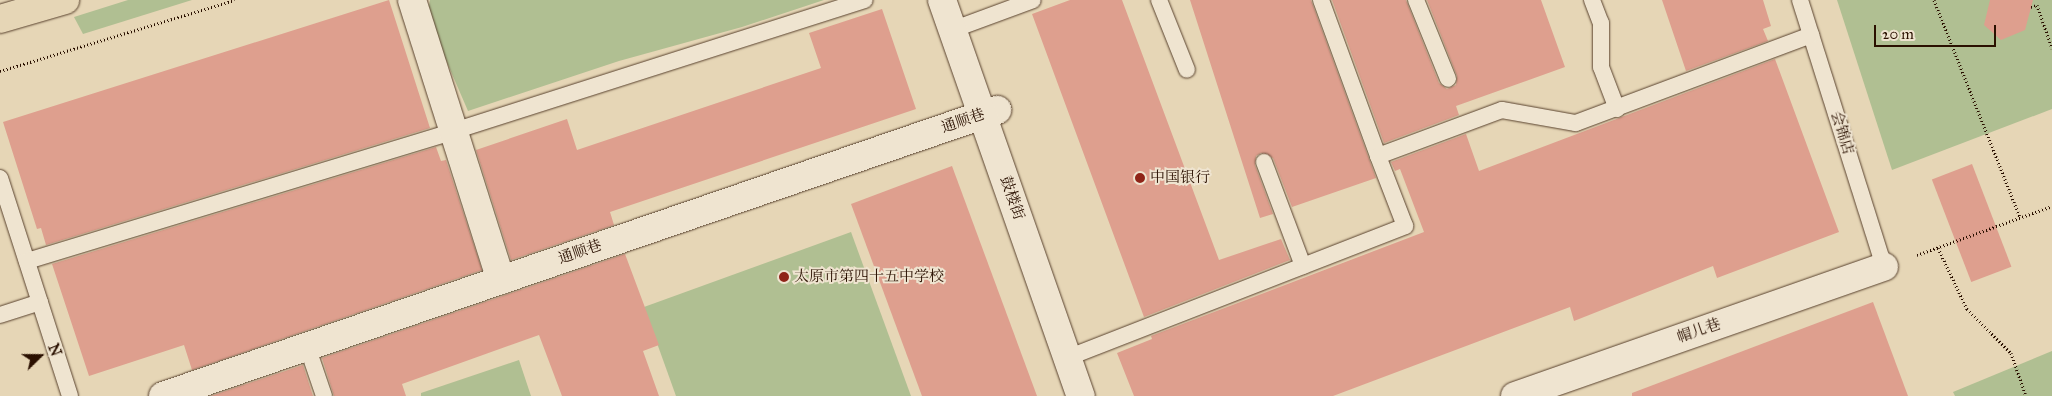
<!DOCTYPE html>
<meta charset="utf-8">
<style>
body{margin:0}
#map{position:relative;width:2052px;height:396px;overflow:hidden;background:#e6d6b6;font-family:"IM FELL Great Primer","Noto Serif SC",serif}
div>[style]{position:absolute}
.green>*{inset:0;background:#b0bf92}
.building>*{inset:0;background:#de9f8e;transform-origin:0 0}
.path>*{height:3px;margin-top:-1.5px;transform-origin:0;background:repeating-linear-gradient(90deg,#2a1000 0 1px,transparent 0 3.5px)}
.roads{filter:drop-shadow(0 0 1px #59422e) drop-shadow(0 0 1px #59422e)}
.lane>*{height:16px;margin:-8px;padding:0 8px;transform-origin:8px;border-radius:8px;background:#efe4d0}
.street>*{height:28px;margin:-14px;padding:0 14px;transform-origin:14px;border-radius:14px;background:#efe4d0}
.secondary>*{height:28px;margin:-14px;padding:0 14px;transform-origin:14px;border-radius:14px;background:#efe4d0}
.primary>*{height:28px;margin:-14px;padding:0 14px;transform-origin:14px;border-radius:14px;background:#e6d6b6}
.dots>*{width:14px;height:14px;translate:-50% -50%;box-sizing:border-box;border:2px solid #efe4d0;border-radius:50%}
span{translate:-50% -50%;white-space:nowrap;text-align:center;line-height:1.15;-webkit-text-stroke:4px #efe4d0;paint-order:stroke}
.street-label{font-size:15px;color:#2a1000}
.poi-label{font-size:15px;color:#2a1000}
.left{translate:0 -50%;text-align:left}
.north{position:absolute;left:15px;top:331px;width:50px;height:50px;-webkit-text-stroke:4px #efe4d0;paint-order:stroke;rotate:68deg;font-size:14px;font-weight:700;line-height:20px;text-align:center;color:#2a1000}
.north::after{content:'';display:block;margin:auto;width:18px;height:22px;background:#2a1000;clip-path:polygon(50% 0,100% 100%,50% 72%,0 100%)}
.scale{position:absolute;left:1874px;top:25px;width:122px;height:22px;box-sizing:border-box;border:2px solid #2a1000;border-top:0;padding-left:6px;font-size:15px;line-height:18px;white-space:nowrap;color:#2a1000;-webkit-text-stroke:4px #efe4d0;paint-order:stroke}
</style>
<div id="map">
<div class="green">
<i style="clip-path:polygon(128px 0,192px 0,83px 34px,74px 17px)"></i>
<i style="clip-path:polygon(430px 0,824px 0,742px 27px,619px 61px,468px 111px,433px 30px,428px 11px)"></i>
<i style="clip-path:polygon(1837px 0,2052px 0,2052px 109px,1892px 170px)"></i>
<i style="clip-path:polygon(851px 232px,911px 396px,676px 396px,644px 307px)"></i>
<i style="clip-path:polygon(2052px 351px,2052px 396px,1955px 396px,1953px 392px)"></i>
<i style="clip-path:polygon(519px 360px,531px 396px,421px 396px,421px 393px)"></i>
</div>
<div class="building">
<i style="clip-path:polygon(389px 0,430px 128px,46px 245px,41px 228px,37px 229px,3px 122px)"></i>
<i style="clip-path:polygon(1070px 0,1122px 0,1219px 260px,1281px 239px,1290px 260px,1144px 317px,1032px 14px)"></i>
<i style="clip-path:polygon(1190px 0,1311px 0,1376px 178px,1292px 207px,1273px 158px,1261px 153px,1256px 156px,1255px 165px,1273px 214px,1260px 218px)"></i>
<i style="clip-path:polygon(1332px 0,1406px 0,1439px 83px,1447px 89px,1456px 85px,1457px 76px,1427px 0,1541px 0,1565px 67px,1456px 106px,1459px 115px,1384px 143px)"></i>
<i style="clip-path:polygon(1662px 0,1763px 0,1771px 26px,1763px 29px,1768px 41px,1686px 71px)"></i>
<i style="clip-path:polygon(1990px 0,2033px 0,2025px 30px,2001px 40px,1984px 25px)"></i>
<i style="clip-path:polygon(882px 9px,916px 109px,610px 212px,614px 225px,511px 260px,476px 150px,567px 119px,577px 150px,821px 68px,809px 33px)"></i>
<i style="clip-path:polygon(1775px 59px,1839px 232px,1717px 278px,1713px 266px,1574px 321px,1570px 307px,1333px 396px,1134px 396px,1117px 353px,1152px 339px,1151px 336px,1424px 232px,1400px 169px,1395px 171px,1391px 162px,1466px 134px,1479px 171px)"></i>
<i style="clip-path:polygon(436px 147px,441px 161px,446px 160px,482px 270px,192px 370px,184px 345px,89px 376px,52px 264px)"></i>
<i style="left:1972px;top:164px;width:110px;height:43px;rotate:69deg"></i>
<i style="clip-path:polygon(952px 166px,1037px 396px,922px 396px,851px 204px)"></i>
<i style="clip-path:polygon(625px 254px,659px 345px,643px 351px,659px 396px,562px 396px,539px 335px,402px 384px,406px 396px,334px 396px,322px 358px)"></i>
<i style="clip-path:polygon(1873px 302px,1908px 396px,1632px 396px,1632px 393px)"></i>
<i style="clip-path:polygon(303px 365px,313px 396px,211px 396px)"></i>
</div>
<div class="path">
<i style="left:1934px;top:0;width:233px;rotate:68.4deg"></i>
<i style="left:2031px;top:7px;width:6px;rotate:-18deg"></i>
<i style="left:2037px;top:5px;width:46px;rotate:70.8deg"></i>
<i style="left:0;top:71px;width:245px;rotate:-16.8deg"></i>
<i style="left:1938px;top:248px;width:68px;rotate:64.6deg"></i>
<i style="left:1967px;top:309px;width:62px;rotate:45deg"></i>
<i style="left:2011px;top:353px;width:46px;rotate:70.8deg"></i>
<i style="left:1917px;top:255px;width:144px;rotate:-19.9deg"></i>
</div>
<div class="roads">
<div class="lane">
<i style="left:1159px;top:0;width:75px;rotate:68.2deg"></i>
<i style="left:1321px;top:0;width:166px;rotate:69.9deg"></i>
<i style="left:1416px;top:0;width:85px;rotate:67.9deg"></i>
<i style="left:1592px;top:0;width:25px;rotate:69deg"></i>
<i style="left:1601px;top:23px;width:44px;rotate:90deg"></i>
<i style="left:1601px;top:67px;width:45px;rotate:69.1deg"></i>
<i style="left:1800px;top:0;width:280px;rotate:72.5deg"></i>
<i style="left:952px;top:30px;width:86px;rotate:-20.3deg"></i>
<i style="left:1264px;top:162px;width:111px;rotate:69.4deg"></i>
<i style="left:0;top:178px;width:229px;rotate:72.2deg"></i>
<i style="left:27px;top:261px;width:446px;rotate:-16.9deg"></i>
<i style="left:454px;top:131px;width:431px;rotate:-17.7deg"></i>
<i style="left:0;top:315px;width:42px;rotate:-18deg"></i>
<i style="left:307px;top:346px;width:53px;rotate:71.2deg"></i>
<i style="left:1067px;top:358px;width:363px;rotate:-21.3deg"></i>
<i style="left:1405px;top:226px;width:75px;rotate:-111.1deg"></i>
<i style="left:1378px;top:156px;width:132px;rotate:-20.4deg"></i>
<i style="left:1502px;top:110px;width:75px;rotate:10deg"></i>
<i style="left:1576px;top:123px;width:251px;rotate:-20.5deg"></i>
</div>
<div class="street">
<i style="left:412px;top:0;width:294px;rotate:72.4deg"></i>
<i style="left:163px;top:396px;width:882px;rotate:-18.93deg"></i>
<i style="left:1515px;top:396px;width:391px;rotate:-19.3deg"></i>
</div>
<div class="secondary">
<i style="left:942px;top:0;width:420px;rotate:70.7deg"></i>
</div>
<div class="primary">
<i style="left:0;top:19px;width:68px;rotate:-16.3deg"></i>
</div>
</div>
<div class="dots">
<i style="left:1140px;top:178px;background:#8f2418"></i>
<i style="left:784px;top:277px;background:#8f2418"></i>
</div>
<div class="street-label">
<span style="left:963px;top:121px;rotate:-19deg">通顺巷</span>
<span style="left:1842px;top:133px;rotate:73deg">会锦店</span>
<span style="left:1012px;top:198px;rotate:71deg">鼓楼街</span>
<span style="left:580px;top:252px;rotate:-19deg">通顺巷</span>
<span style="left:1699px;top:331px;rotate:-19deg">帽儿巷</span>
</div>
<div class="poi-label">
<span class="left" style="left:1150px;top:178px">中国银行</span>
<span class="left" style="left:794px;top:277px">太原市第四十五中学校</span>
</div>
<div class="north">N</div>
<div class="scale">20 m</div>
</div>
